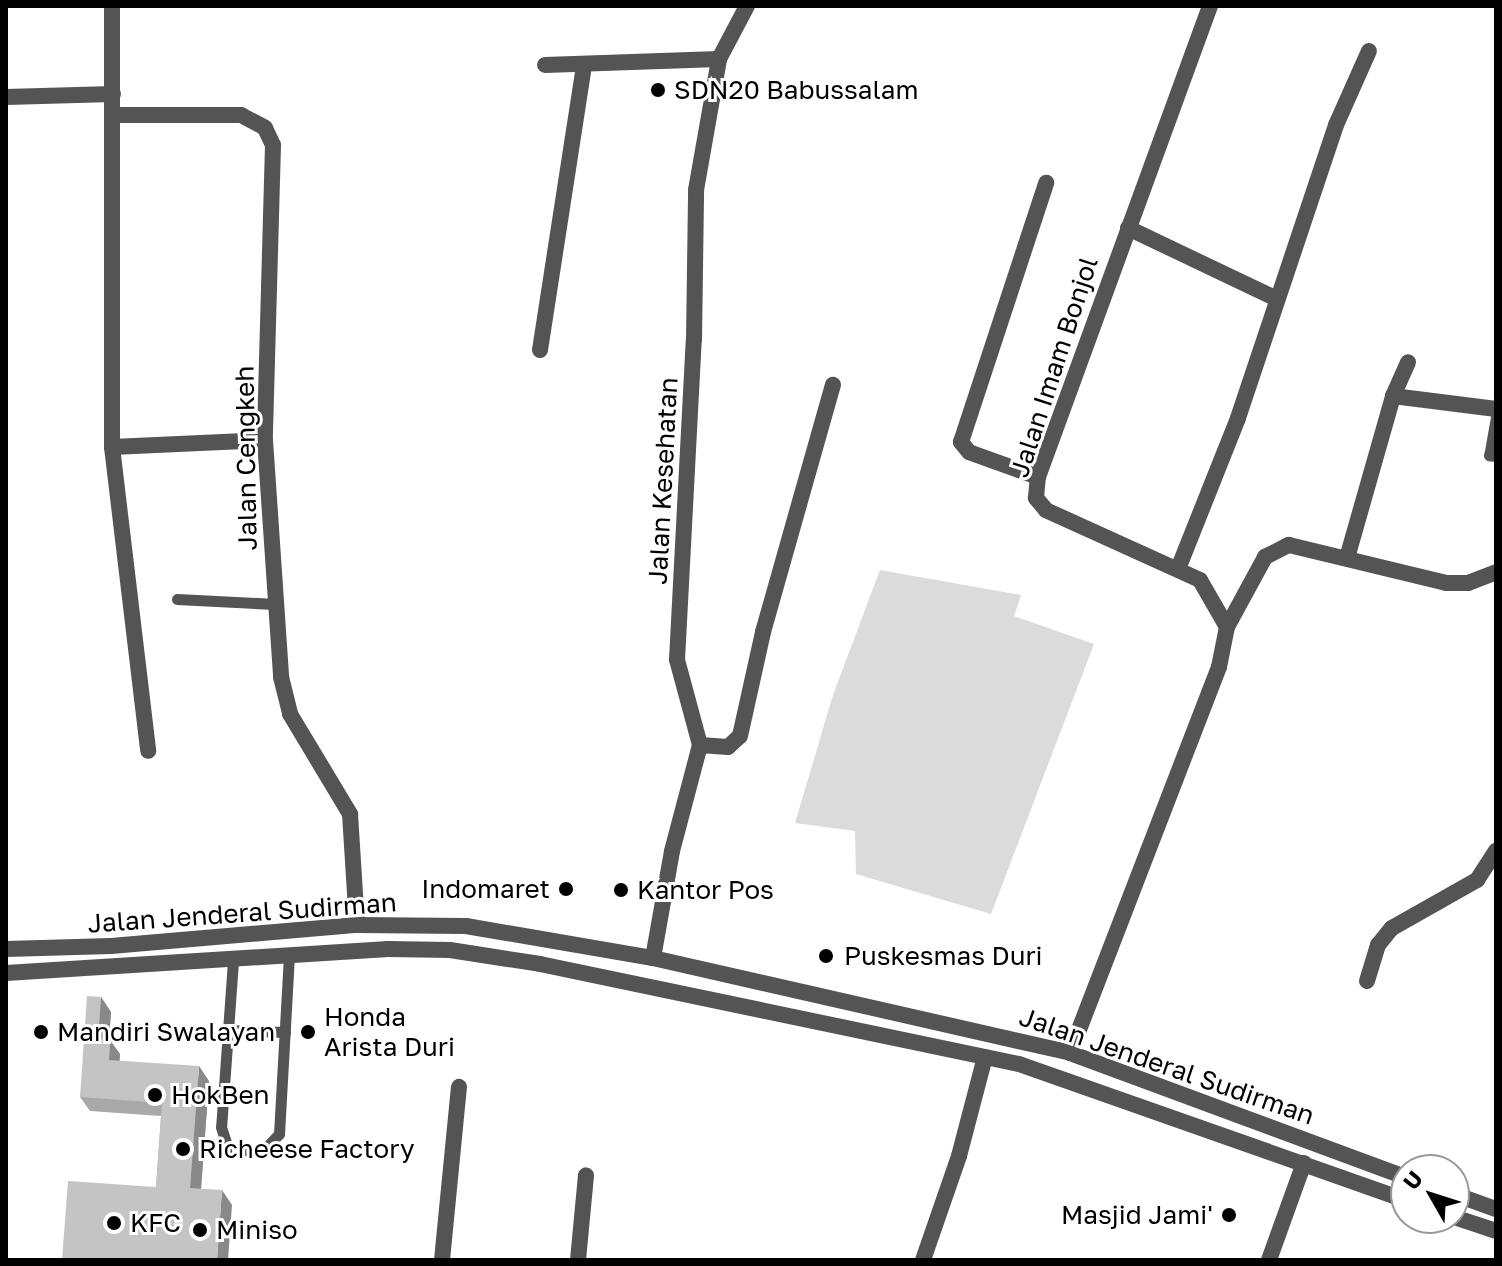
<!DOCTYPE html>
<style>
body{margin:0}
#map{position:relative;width:1502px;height:1266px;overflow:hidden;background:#fff;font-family:"Golos Text",sans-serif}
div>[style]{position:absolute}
.green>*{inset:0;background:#dbdbdb}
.service>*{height:11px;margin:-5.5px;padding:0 5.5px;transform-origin:5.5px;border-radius:5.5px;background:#545454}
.minor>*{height:16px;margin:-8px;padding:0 8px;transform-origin:8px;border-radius:8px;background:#545454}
.tertiary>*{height:16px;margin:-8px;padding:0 8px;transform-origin:8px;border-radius:8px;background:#545454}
.wall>*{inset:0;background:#a9a9a9}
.shaded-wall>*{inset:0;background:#898989}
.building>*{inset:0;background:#c4c4c4}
.dots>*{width:22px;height:22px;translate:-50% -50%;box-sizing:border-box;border:4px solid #fff;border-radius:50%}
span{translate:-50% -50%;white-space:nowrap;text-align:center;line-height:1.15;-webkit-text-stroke:6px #fff;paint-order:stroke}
.poi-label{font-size:26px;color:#000}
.left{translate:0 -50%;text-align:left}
.right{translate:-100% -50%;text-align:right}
.street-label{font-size:26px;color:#000}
.frame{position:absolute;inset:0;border:8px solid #000;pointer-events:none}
.north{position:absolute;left:1390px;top:1154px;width:80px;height:80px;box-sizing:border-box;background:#fff;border:2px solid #999;border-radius:50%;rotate:309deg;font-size:22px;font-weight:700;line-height:32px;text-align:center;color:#000}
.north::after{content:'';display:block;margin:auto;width:28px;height:36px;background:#000;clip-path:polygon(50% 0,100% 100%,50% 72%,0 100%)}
</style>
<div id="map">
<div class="green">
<i style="clip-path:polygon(880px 570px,1021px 595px,1014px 616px,1094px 644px,991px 914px,856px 874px,855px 831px,795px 823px,833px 695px)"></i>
</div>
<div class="service">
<i style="left:1496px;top:417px;width:39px;rotate:100deg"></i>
<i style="left:1489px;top:455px;width:7px;rotate:8deg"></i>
<i style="left:177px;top:599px;width:98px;rotate:2.9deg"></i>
<i style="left:233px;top:961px;width:166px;rotate:94.1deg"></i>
<i style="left:221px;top:1127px;width:22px;rotate:72deg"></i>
<i style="left:228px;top:1148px;width:34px;rotate:7deg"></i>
<i style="left:262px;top:1152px;width:25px;rotate:-47deg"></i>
<i style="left:279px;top:1134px;width:177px;rotate:-86.8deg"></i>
<i style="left:228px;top:1030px;width:57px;rotate:2deg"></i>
</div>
<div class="minor">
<i style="left:112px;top:6px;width:441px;rotate:90deg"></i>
<i style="left:112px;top:447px;width:306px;rotate:83.2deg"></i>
<i style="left:545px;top:65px;width:174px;rotate:-2deg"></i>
<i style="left:6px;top:97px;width:107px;rotate:-1.6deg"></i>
<i style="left:113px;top:115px;width:128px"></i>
<i style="left:241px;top:115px;width:27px;rotate:28deg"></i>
<i style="left:265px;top:128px;width:19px;rotate:65deg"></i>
<i style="left:273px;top:145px;width:295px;rotate:91.6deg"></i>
<i style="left:265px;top:440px;width:238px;rotate:86.1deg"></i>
<i style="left:281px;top:677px;width:38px;rotate:76deg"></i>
<i style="left:290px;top:714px;width:117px;rotate:59deg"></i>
<i style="left:350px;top:814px;width:111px;rotate:86.4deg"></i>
<i style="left:1128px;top:228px;width:165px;rotate:25.5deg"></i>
<i style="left:540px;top:350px;width:286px;rotate:-81.2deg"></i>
<i style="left:1393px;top:396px;width:104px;rotate:7.2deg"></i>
<i style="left:112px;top:447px;width:153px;rotate:-2.6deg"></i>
<i style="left:1038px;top:477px;width:73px;rotate:-160.1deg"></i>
<i style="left:969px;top:452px;width:13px;rotate:-129deg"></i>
<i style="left:961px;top:442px;width:273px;rotate:-71.8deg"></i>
<i style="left:1347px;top:558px;width:168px;rotate:-74.1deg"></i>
<i style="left:1393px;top:396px;width:37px;rotate:-66deg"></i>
<i style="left:1178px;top:569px;width:162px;rotate:-68.3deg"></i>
<i style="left:1238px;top:418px;width:309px;rotate:-71.5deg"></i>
<i style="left:1336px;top:125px;width:81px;rotate:-66deg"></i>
<i style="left:1227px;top:627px;width:80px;rotate:-61.5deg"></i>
<i style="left:1265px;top:557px;width:27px;rotate:-27deg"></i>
<i style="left:1289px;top:545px;width:162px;rotate:13.6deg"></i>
<i style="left:1446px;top:583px;width:22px"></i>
<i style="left:1468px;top:583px;width:30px;rotate:-21deg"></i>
<i style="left:700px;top:745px;width:28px;rotate:4deg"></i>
<i style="left:728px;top:747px;width:16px;rotate:-43deg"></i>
<i style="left:740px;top:736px;width:107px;rotate:-77.5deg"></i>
<i style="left:763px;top:632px;width:257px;rotate:-74.2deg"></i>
<i style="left:653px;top:958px;width:109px;rotate:-79.9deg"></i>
<i style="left:672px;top:851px;width:110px;rotate:-75.2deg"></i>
<i style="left:700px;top:745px;width:88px;rotate:-105.1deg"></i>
<i style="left:677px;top:660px;width:320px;rotate:-87deg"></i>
<i style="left:694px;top:340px;width:150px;rotate:-89.2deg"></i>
<i style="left:696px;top:190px;width:133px;rotate:-80deg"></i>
<i style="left:719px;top:59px;width:60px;rotate:-62.2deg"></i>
<i style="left:1367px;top:981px;width:38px;rotate:-73deg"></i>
<i style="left:1378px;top:945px;width:22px;rotate:-51deg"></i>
<i style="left:1392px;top:928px;width:98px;rotate:-29.5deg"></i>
<i style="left:1477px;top:880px;width:35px;rotate:-57deg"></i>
<i style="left:1070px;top:1053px;width:414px;rotate:-68.9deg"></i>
<i style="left:1219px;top:667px;width:41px;rotate:-78.7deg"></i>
<i style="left:1227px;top:627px;width:54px;rotate:-119.9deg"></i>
<i style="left:1200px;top:580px;width:169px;rotate:-155.6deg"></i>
<i style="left:1046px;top:510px;width:16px;rotate:-130deg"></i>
<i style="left:1036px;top:498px;width:21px;rotate:-85deg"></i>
<i style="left:1038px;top:477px;width:501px;rotate:-69.94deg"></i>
<i style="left:442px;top:1260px;width:174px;rotate:-84.4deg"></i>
<i style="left:578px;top:1260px;width:85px;rotate:-84.6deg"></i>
<i style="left:923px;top:1260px;width:110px;rotate:-70.9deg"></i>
<i style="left:959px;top:1156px;width:102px;rotate:-75.3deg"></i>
<i style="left:1269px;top:1260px;width:103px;rotate:-70.2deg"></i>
</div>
<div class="tertiary">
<i style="left:6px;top:949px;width:105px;rotate:-1.6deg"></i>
<i style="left:111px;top:946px;width:247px;rotate:-4.9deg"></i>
<i style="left:357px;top:925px;width:109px;rotate:0.5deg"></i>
<i style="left:466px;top:926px;width:190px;rotate:9.7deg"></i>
<i style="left:653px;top:958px;width:428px;rotate:12.8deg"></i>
<i style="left:1070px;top:1053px;width:358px;rotate:20.3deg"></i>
<i style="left:6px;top:973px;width:383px;rotate:-3.6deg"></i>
<i style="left:388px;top:949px;width:62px;rotate:0.9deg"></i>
<i style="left:450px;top:950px;width:91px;rotate:8.8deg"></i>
<i style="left:540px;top:964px;width:489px;rotate:11.8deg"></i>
<i style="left:1019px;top:1064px;width:410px;rotate:19.4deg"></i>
<i style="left:1454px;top:1194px;width:45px;rotate:19.7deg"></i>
<i style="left:1454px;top:1217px;width:44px;rotate:18.4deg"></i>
</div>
<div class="wall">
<i style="clip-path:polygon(101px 997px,111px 1012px,109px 1040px,120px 1054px,119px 1061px,209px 1081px,201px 1189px,232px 1205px,156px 1187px,161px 1116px,90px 1111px,80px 1097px)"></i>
</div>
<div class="shaded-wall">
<i style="clip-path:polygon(101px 997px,111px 1012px,108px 1053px,98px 1039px)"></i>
<i style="clip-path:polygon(110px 1040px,120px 1054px,119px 1074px,109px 1060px)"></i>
<i style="clip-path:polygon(199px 1066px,209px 1081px,200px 1202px,190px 1188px)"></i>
<i style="clip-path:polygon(222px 1190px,232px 1205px,228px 1260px,217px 1260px)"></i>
</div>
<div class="building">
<i style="clip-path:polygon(87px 996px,101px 997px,98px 1039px,110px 1040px,109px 1060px,199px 1066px,190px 1188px,222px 1190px,217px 1260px,62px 1260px,68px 1181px,156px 1187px,162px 1103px,80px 1097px)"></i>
</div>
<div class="dots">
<i style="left:658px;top:90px;background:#000"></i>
<i style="left:566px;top:889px;background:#000"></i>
<i style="left:621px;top:890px;background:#000"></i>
<i style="left:826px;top:956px;background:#000"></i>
<i style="left:41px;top:1032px;background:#000"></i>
<i style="left:308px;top:1032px;background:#000"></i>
<i style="left:155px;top:1095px;background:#000"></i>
<i style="left:183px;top:1149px;background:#000"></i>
<i style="left:1229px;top:1215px;background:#000"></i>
<i style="left:114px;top:1223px;background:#000"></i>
<i style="left:200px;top:1230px;background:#000"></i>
</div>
<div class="poi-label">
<span class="left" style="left:674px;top:90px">SDN20 Babussalam</span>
<span class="right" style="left:550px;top:889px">Indomaret</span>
<span class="left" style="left:637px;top:890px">Kantor Pos</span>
<span class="left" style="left:844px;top:956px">Puskesmas Duri</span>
<span class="left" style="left:324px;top:1032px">Honda<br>Arista Duri</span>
<span class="left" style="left:57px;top:1032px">Mandiri Swalayan</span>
<span class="left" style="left:171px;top:1095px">HokBen</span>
<span class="left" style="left:199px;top:1149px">Richeese Factory</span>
<span class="right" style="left:1213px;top:1215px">Masjid Jami'</span>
<span class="left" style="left:130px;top:1223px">KFC</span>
<span class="left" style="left:216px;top:1230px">Miniso</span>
</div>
<div class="street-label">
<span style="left:1054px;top:367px;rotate:-72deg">Jalan Imam Bonjol</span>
<span style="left:246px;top:458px;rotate:-91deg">Jalan Cengkeh</span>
<span style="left:663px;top:481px;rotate:-87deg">Jalan Kesehatan</span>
<span style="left:242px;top:913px;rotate:-4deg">Jalan Jenderal Sudirman</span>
<span style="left:1167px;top:1066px;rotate:19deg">Jalan Jenderal Sudirman</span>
</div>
<div class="frame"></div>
<div class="north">U</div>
</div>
